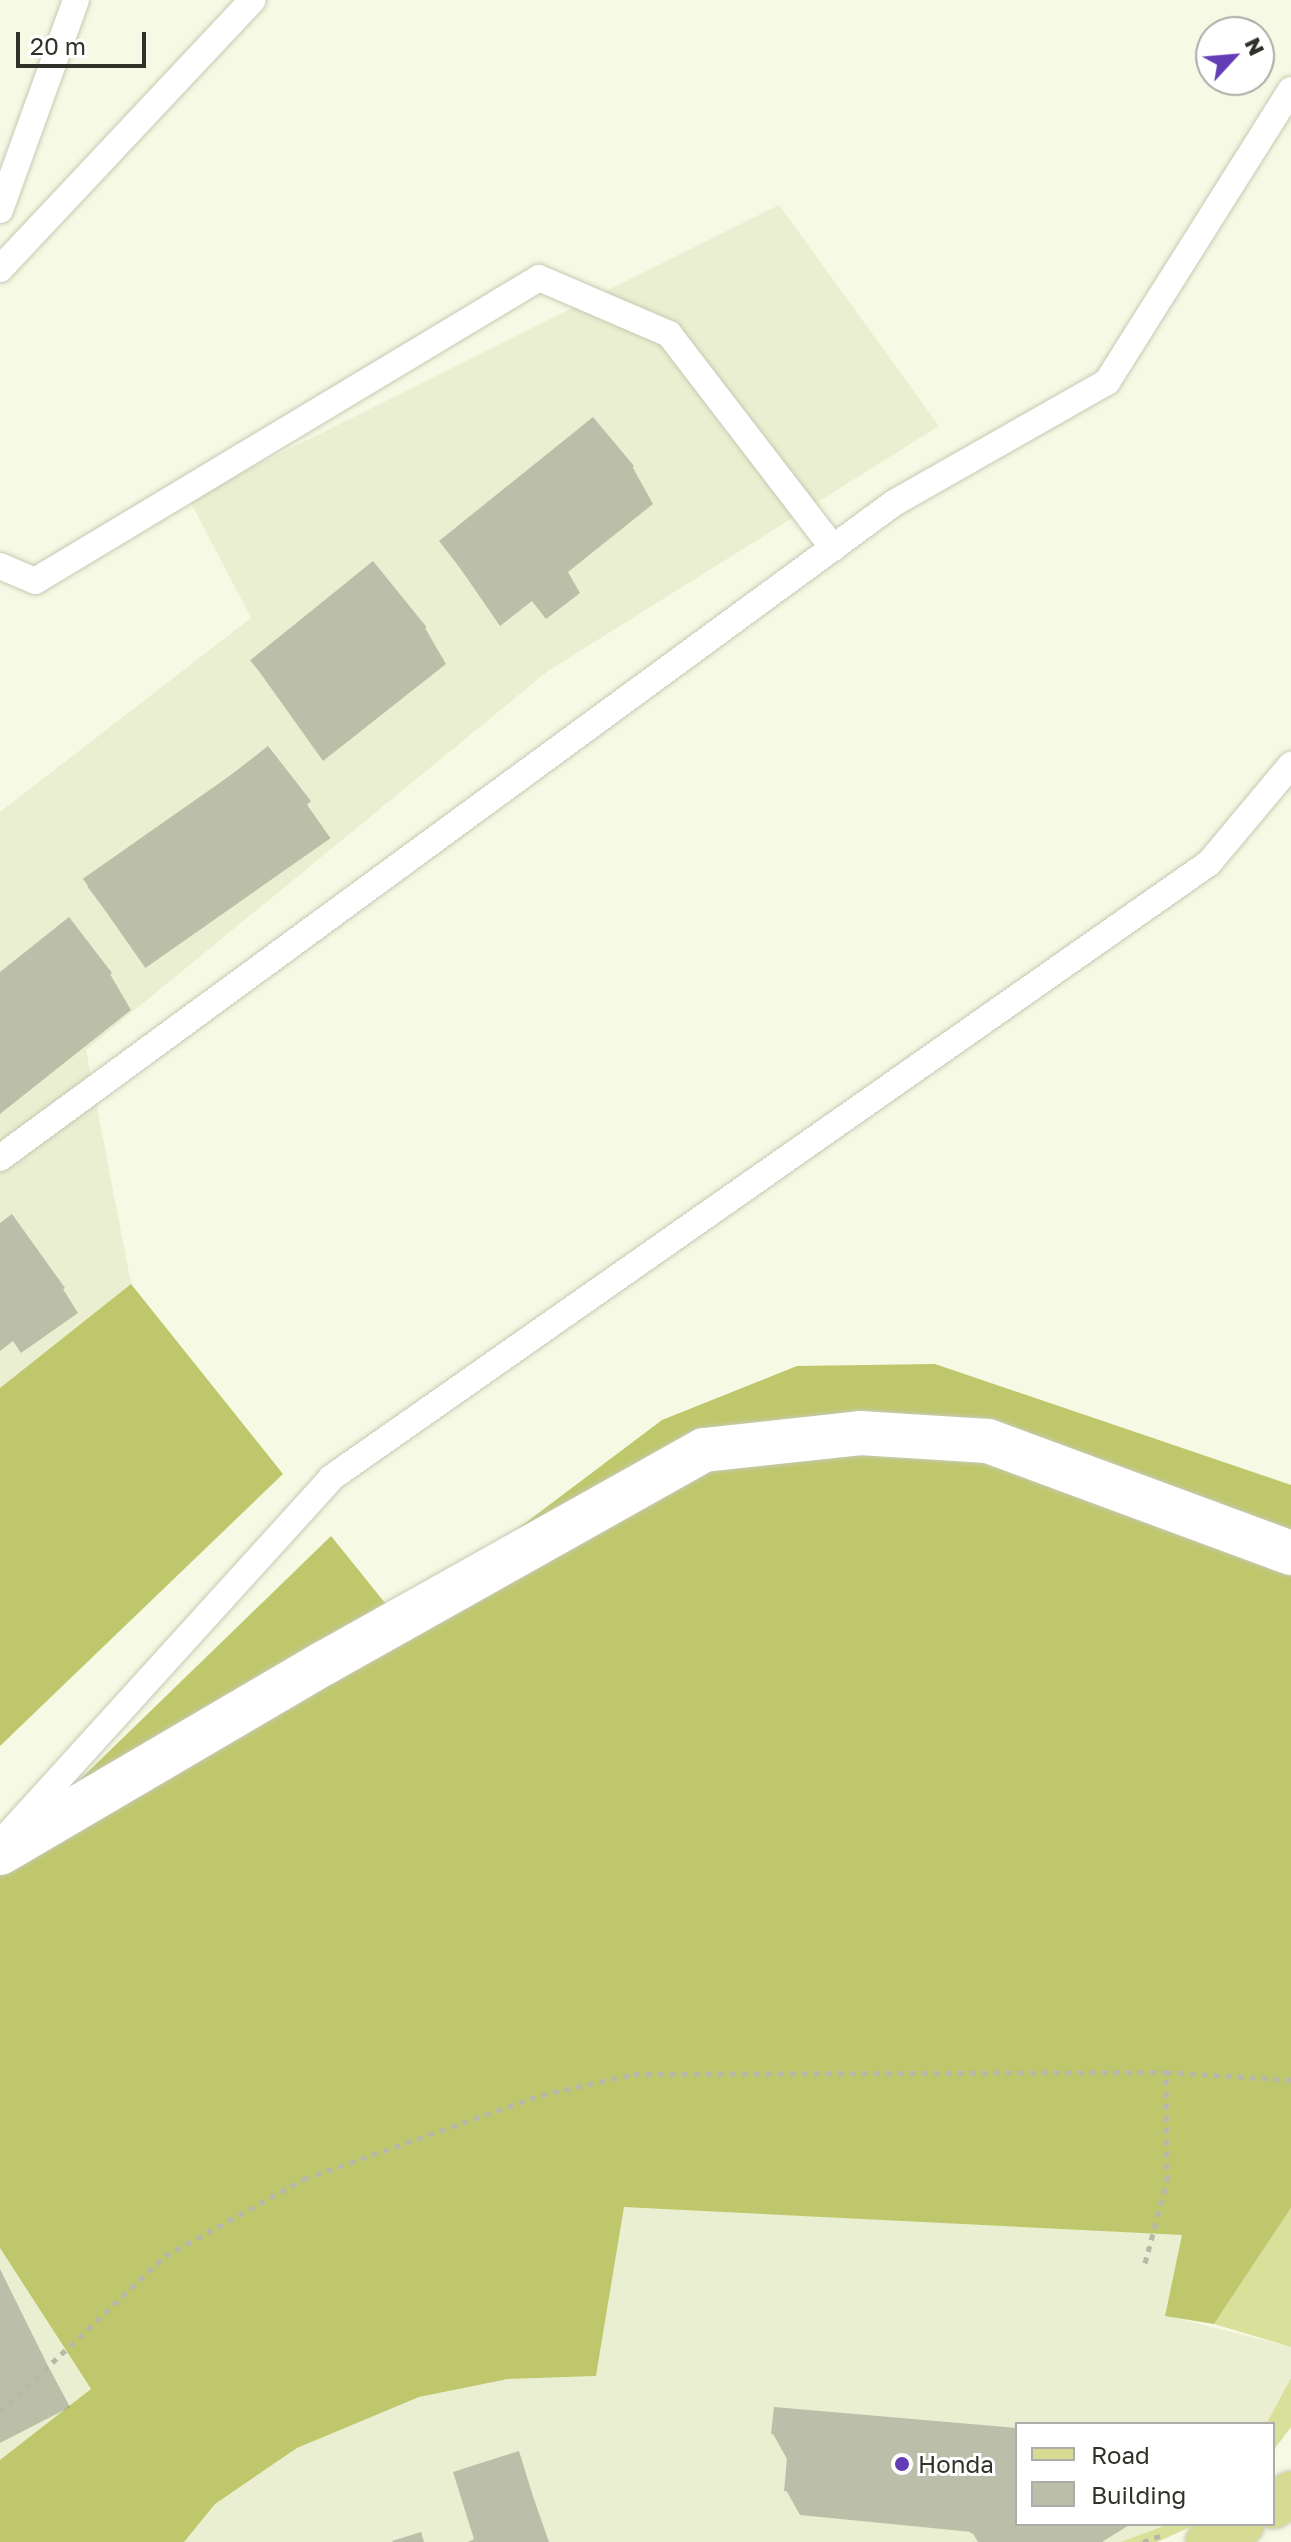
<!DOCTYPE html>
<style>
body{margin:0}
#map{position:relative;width:1291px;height:2542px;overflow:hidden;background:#f6f9e3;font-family:"Golos Text",sans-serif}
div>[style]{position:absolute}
.built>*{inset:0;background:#ebefd1}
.green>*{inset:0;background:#d9e09a}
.forest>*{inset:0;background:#bfc76d}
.shadow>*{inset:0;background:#0003;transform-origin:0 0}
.building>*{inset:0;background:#bbbea9;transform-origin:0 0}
.path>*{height:5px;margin-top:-2.5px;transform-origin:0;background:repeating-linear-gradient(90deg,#b6b9a7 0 6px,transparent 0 12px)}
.roads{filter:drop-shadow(0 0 2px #c6c9b4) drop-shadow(0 0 2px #c6c9b4)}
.lane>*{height:26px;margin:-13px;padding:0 13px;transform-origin:13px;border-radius:13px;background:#fff}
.street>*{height:44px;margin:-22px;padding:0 22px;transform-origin:22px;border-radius:22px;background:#fff}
.primary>*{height:44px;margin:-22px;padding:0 22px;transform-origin:22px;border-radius:22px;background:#d6db93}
.dots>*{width:22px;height:22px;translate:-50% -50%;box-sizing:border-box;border:4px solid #fff;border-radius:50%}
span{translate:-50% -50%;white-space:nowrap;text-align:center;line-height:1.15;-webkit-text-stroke:6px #fff;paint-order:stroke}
.poi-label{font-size:24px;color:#303229}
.left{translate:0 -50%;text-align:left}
.legend{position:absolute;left:1015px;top:2422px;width:260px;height:104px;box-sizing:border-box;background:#fff;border:2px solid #acada9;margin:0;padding:10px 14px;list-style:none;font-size:24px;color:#303229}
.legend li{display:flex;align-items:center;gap:16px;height:40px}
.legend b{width:40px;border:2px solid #acada9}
.north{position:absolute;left:1195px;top:16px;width:80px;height:80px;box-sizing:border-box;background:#fff;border:2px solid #acada9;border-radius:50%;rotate:64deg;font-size:22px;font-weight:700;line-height:32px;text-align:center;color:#303229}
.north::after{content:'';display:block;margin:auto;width:28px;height:36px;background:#633db5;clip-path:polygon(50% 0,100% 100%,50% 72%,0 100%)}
.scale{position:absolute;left:16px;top:32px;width:130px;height:36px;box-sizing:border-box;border:4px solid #303229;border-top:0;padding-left:10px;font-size:24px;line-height:28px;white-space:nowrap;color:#303229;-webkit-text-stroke:6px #fff;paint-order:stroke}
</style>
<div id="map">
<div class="built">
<i style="clip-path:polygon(779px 205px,939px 426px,548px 671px,86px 1050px,131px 1284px,0 1388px,0 812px,251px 618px,189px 499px)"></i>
<i style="clip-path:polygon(624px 2206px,1183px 2235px,1165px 2315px,1291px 2347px,1291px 2378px,1266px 2424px,1017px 2424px,1017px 2524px,1169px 2524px,1120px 2542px,184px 2542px,215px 2504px,297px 2448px,419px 2397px,508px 2379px,596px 2376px)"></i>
<i style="clip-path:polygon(0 2248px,91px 2390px,0 2460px)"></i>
</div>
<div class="green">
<i style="clip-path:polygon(1291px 2208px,1291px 2347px,1214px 2324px)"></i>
<i style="clip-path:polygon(1291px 2378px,1291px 2427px,1273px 2451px,1273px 2424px,1266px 2424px)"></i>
<i style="clip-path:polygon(1169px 2524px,1197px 2524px,1157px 2542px,1120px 2542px)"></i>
</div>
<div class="forest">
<i style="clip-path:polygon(131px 1284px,283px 1474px,0 1746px,0 1388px)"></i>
<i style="clip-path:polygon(935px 1364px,1291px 1485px,1291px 2208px,1214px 2324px,1165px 2316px,1182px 2235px,624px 2207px,596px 2376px,508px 2379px,419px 2397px,297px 2448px,215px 2504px,184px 2542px,0 2542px,0 2460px,91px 2389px,0 2248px,0 1875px,63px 1796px,331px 1536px,398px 1619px,662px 1420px,797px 1366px)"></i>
</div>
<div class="shadow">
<i style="clip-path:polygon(593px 420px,633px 468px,653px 504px,568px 572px,580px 593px,546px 619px,532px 601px,500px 626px,442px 542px)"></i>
<i style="clip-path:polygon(372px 564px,425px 628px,446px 664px,323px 761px,251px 660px)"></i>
<i style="left:268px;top:749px;width:109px;height:226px;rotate:55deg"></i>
<i style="clip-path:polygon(110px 974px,131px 1010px,0 1114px,0 975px)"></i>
<i style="clip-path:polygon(0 1226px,63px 1289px,78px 1313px,21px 1353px,13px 1341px,0 1351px)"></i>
<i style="clip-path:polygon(0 2276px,70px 2407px,0 2443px)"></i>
<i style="clip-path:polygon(1017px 2430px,1017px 2524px,1131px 2524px,1102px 2542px,978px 2542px,972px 2532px,800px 2515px,786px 2490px,787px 2459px,773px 2434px)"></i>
<i style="clip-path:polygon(518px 2454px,549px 2542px,472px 2542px,477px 2541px)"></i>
</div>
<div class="building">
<i style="clip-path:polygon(593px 417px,634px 466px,545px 537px,561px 555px,524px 584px,510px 566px,478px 591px,439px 541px)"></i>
<i style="left:373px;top:561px;width:85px;height:158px;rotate:51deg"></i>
<i style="left:268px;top:746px;width:70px;height:229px;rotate:52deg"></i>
<i style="clip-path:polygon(69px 917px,112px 973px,0 1062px,0 972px)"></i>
<i style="clip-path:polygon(12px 1214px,65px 1288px,0 1334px,0 1223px)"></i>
<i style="clip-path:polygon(0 2269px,45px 2360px,0 2383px)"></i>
<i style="clip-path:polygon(774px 2407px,1017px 2428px,1017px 2524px,1063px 2525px,1027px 2529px,1026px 2538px,970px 2533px,973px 2510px,784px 2491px,789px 2437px,771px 2434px)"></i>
<i style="clip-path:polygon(519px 2451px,547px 2542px,468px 2542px,474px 2539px,453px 2472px)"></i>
<i style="clip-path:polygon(421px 2532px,424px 2542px,393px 2542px,392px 2541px)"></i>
</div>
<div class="path">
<i style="left:1145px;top:2263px;width:85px;rotate:-75deg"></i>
<i style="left:1167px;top:2181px;width:109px;rotate:-90.5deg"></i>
<i style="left:0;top:2412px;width:227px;rotate:-43.4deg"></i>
<i style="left:165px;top:2256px;width:159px;rotate:-29deg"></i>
<i style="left:304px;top:2179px;width:251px;rotate:-19.5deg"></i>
<i style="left:541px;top:2095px;width:95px;rotate:-12.7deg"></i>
<i style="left:634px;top:2074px;width:532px;rotate:-0.22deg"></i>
<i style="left:1166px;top:2072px;width:125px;rotate:3.7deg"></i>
<i style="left:1143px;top:2542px;width:23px;rotate:-20deg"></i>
</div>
<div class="roads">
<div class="lane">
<i style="left:0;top:210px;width:223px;rotate:-70.1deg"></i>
<i style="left:0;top:269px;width:369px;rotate:-46.8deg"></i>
<i style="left:0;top:566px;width:38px;rotate:23deg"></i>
<i style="left:35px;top:581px;width:588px;rotate:-31.01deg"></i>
<i style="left:539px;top:278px;width:142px;rotate:23.3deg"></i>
<i style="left:669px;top:334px;width:270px;rotate:52.5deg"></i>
<i style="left:0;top:1158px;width:1108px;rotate:-36.23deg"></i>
<i style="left:894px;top:503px;width:245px;rotate:-29.6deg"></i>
<i style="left:1107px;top:382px;width:345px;rotate:-57.8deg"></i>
<i style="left:6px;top:1837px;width:484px;rotate:-47.8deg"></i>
<i style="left:331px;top:1478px;width:1072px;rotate:-35.01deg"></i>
<i style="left:1209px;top:863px;width:128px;rotate:-50.1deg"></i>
</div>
<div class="street">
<i style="left:0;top:1853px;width:378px;rotate:-30.4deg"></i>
<i style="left:326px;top:1662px;width:433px;rotate:-29.3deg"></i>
<i style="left:704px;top:1450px;width:157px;rotate:-6.2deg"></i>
<i style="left:860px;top:1433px;width:128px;rotate:3.6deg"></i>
<i style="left:988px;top:1441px;width:323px;rotate:20.3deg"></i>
</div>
<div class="primary">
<i style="left:1273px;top:2506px;width:22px;rotate:-34deg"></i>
<i style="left:1208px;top:2542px;width:38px;rotate:-28deg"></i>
</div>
</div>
<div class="dots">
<i style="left:902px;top:2464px;background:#633db5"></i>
</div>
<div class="poi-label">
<span class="left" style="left:918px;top:2464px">Honda</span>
</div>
<ul class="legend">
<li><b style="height:10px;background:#d6db93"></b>Road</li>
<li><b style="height:22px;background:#bbbea9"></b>Building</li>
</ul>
<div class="north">N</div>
<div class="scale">20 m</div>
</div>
